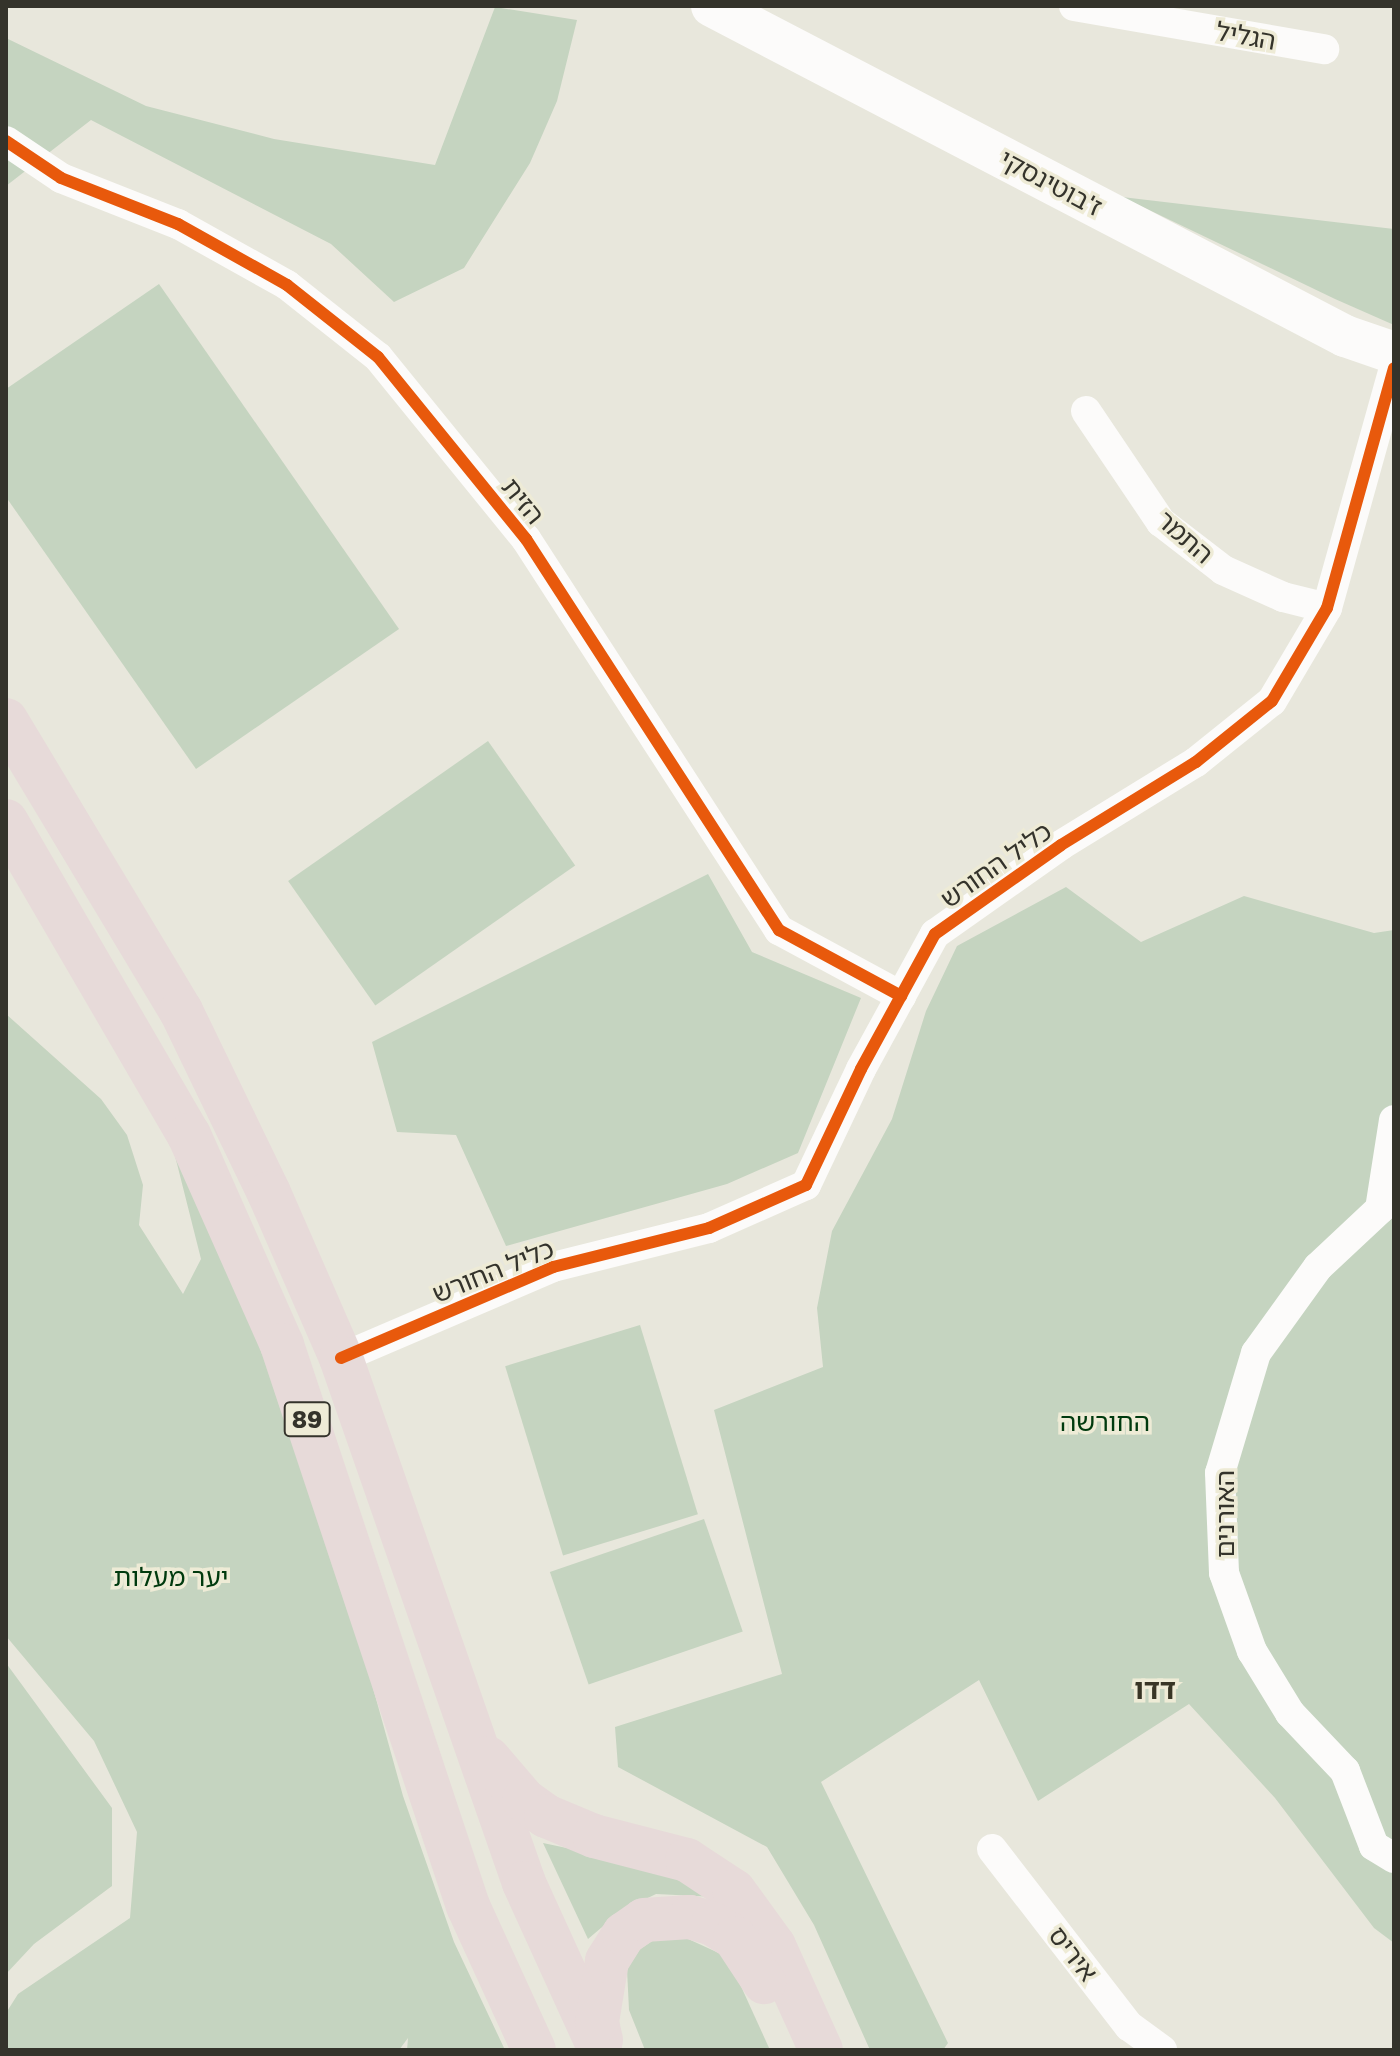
<!DOCTYPE html>
<meta charset="utf-8">
<style>
body{margin:0}
#map{position:relative;width:1400px;height:2056px;overflow:hidden;background:#e8e7dc;font-family:"Golos Text","Noto Sans Hebrew",sans-serif}
div>[style]{position:absolute}
.green>*{inset:0;background:#c5d4c0;transform-origin:0 0}
.street>*{height:30px;margin:-15px;padding:0 15px;transform-origin:15px;border-radius:15px;background:#fcfbfa}
.secondary>*{height:42px;margin:-21px;padding:0 21px;transform-origin:21px;border-radius:21px;background:#fcfbfa}
.highway>*{height:44px;margin:-22px;padding:0 22px;transform-origin:22px;border-radius:22px;background:#e7dad9}
.cycleway>*{height:12px;margin:-6px;padding:0 6px;transform-origin:6px;border-radius:6px;background:#e8590c}
span{translate:-50% -50%;white-space:nowrap;text-align:center;line-height:1.15;-webkit-text-stroke:7px #eeebd6;paint-order:stroke}
.shield-label span{padding:2px 6px;background:#eeebd6;border:2px solid;border-radius:6px;-webkit-text-stroke-width:0}
.shield-label{font-size:24px;color:#34332b;font-weight:700}
.street-label{font-size:26px;color:#34332b}
.park-label{font-size:26px;color:#003a0e}
.neighbourhood-label{font-size:28px;color:#383525;font-weight:700}
.frame{position:absolute;inset:0;border:8px solid #34332b;pointer-events:none}
</style>
<div id="map">
<div class="green">
<i style="clip-path:polygon(495px 7px,577px 20px,557px 101px,530px 163px,464px 268px,394px 302px,331px 244px,91px 120px,6px 186px,6px 38px,146px 106px,274px 139px,435px 165px)"></i>
<i style="clip-path:polygon(1122px 197px,1394px 229px,1394px 325px,1335px 299px)"></i>
<i style="clip-path:polygon(159px 284px,399px 629px,196px 769px,6px 497px,6px 389px)"></i>
<i style="left:488px;top:741px;width:152px;height:244px;rotate:55deg"></i>
<i style="clip-path:polygon(708px 874px,752px 952px,861px 998px,798px 1153px,727px 1184px,506px 1246px,456px 1135px,397px 1132px,372px 1042px)"></i>
<i style="clip-path:polygon(1066px 887px,1141px 942px,1244px 896px,1374px 933px,1394px 930px,1394px 1943px,1374px 1928px,1275px 1798px,1189px 1704px,1038px 1801px,979px 1680px,821px 1782px,948px 2043px,943px 2050px,870px 2050px,814px 1925px,767px 1847px,618px 1767px,615px 1727px,782px 1674px,714px 1410px,823px 1367px,817px 1308px,832px 1231px,892px 1119px,926px 1011px,957px 946px)"></i>
<i style="clip-path:polygon(6px 1014px,101px 1099px,127px 1135px,143px 1185px,139px 1225px,183px 1294px,201px 1259px,170px 1136px,313px 1472px,403px 1796px,454px 1942px,505px 2050px,407px 2050px,408px 2038px,399px 2050px,6px 2050px,6px 2013px,18px 1994px,130px 1918px,137px 1832px,94px 1741px,6px 1636px)"></i>
<i style="left:640px;top:1325px;width:198px;height:141px;rotate:73deg"></i>
<i style="left:704px;top:1519px;width:119px;height:163px;rotate:71deg"></i>
<i style="clip-path:polygon(6px 1663px,112px 1808px,112px 1886px,34px 1944px,6px 1974px)"></i>
<i style="clip-path:polygon(543px 1843px,671px 1870px,717px 1897px,656px 1894px,621px 1911px,588px 1939px)"></i>
<i style="clip-path:polygon(686px 1938px,721px 1954px,734px 1971px,770px 2050px,645px 2050px,629px 2010px,627px 1969px,640px 1949px,654px 1940px)"></i>
</div>
<div class="street">
<i style="left:1074px;top:6px;width:254px;rotate:9.8deg"></i>
<i style="left:6px;top:141px;width:66px;rotate:33.9deg"></i>
<i style="left:61px;top:178px;width:126px;rotate:21.5deg"></i>
<i style="left:178px;top:224px;width:125px;rotate:29.2deg"></i>
<i style="left:287px;top:285px;width:116px;rotate:38.4deg"></i>
<i style="left:378px;top:357px;width:235px;rotate:50.9deg"></i>
<i style="left:526px;top:539px;width:466px;rotate:57.1deg"></i>
<i style="left:779px;top:930px;width:139px;rotate:28.4deg"></i>
<i style="left:1086px;top:411px;width:134px;rotate:56deg"></i>
<i style="left:1161px;top:522px;width:78px;rotate:37.7deg"></i>
<i style="left:1223px;top:570px;width:66px;rotate:24.2deg"></i>
<i style="left:1283px;top:597px;width:45px;rotate:14deg"></i>
<i style="left:1394px;top:1120px;width:90px;rotate:98.9deg"></i>
<i style="left:1380px;top:1209px;width:85px;rotate:136.9deg"></i>
<i style="left:1318px;top:1267px;width:106px;rotate:125.8deg"></i>
<i style="left:1256px;top:1353px;width:125px;rotate:106.7deg"></i>
<i style="left:1220px;top:1473px;width:100px;rotate:87.7deg"></i>
<i style="left:1224px;top:1573px;width:83px;rotate:70.3deg"></i>
<i style="left:1252px;top:1651px;width:73px;rotate:58.5deg"></i>
<i style="left:1290px;top:1713px;width:80px;rotate:46.5deg"></i>
<i style="left:1345px;top:1771px;width:80px;rotate:68.9deg"></i>
<i style="left:1374px;top:1846px;width:23px;rotate:31deg"></i>
<i style="left:341px;top:1358px;width:231px;rotate:-23.2deg"></i>
<i style="left:553px;top:1267px;width:161px;rotate:-14deg"></i>
<i style="left:709px;top:1228px;width:106px;rotate:-23.9deg"></i>
<i style="left:806px;top:1185px;width:128px;rotate:-64.6deg"></i>
<i style="left:861px;top:1069px;width:154px;rotate:-61.3deg"></i>
<i style="left:935px;top:934px;width:154px;rotate:-35.2deg"></i>
<i style="left:1061px;top:845px;width:158px;rotate:-31.6deg"></i>
<i style="left:1196px;top:762px;width:97px;rotate:-38.8deg"></i>
<i style="left:1272px;top:701px;width:108px;rotate:-59.4deg"></i>
<i style="left:1327px;top:608px;width:249px;rotate:-74.4deg"></i>
<i style="left:992px;top:1849px;width:224px;rotate:52.3deg"></i>
<i style="left:1129px;top:2026px;width:41px;rotate:36deg"></i>
</div>
<div class="secondary">
<i style="left:712px;top:6px;width:714px;rotate:27.53deg"></i>
<i style="left:1345px;top:336px;width:52px;rotate:19.1deg"></i>
</div>
<div class="highway">
<i style="left:6px;top:720px;width:340px;rotate:59deg"></i>
<i style="left:181px;top:1011px;width:202px;rotate:64.2deg"></i>
<i style="left:269px;top:1193px;width:180px;rotate:66.4deg"></i>
<i style="left:341px;top:1358px;width:556px;rotate:70.78deg"></i>
<i style="left:524px;top:1883px;width:183px;rotate:65.5deg"></i>
<i style="left:6px;top:821px;width:363px;rotate:59.8deg"></i>
<i style="left:189px;top:1135px;width:230px;rotate:66.1deg"></i>
<i style="left:282px;top:1345px;width:591px;rotate:71.66deg"></i>
<i style="left:468px;top:1906px;width:158px;rotate:65.4deg"></i>
<i style="left:488px;top:1758px;width:55px;rotate:49.4deg"></i>
<i style="left:524px;top:1800px;width:27px;rotate:36deg"></i>
<i style="left:546px;top:1816px;width:52px;rotate:22.6deg"></i>
<i style="left:594px;top:1836px;width:96px;rotate:14.5deg"></i>
<i style="left:687px;top:1860px;width:56px;rotate:33.4deg"></i>
<i style="left:734px;top:1891px;width:68px;rotate:54deg"></i>
<i style="left:774px;top:1946px;width:114px;rotate:65.7deg"></i>
<i style="left:601px;top:2040px;width:18px;rotate:-103deg"></i>
<i style="left:597px;top:2022px;width:62px;rotate:-80.7deg"></i>
<i style="left:607px;top:1961px;width:32px;rotate:-58deg"></i>
<i style="left:624px;top:1934px;width:24px;rotate:-35deg"></i>
<i style="left:644px;top:1920px;width:46px;rotate:-3.7deg"></i>
<i style="left:690px;top:1917px;width:24px;rotate:17deg"></i>
<i style="left:713px;top:1924px;width:26px;rotate:32deg"></i>
<i style="left:735px;top:1938px;width:53px;rotate:56.6deg"></i>
</div>
<div class="cycleway">
<i style="left:6px;top:141px;width:66px;rotate:33.9deg"></i>
<i style="left:61px;top:178px;width:126px;rotate:21.5deg"></i>
<i style="left:178px;top:224px;width:125px;rotate:29.2deg"></i>
<i style="left:287px;top:285px;width:116px;rotate:38.4deg"></i>
<i style="left:378px;top:357px;width:235px;rotate:50.9deg"></i>
<i style="left:526px;top:539px;width:466px;rotate:57.1deg"></i>
<i style="left:779px;top:930px;width:139px;rotate:28.4deg"></i>
<i style="left:341px;top:1358px;width:231px;rotate:-23.2deg"></i>
<i style="left:553px;top:1267px;width:161px;rotate:-14deg"></i>
<i style="left:709px;top:1228px;width:106px;rotate:-23.9deg"></i>
<i style="left:806px;top:1185px;width:128px;rotate:-64.6deg"></i>
<i style="left:861px;top:1069px;width:154px;rotate:-61.3deg"></i>
<i style="left:935px;top:934px;width:154px;rotate:-35.2deg"></i>
<i style="left:1061px;top:845px;width:158px;rotate:-31.6deg"></i>
<i style="left:1196px;top:762px;width:97px;rotate:-38.8deg"></i>
<i style="left:1272px;top:701px;width:108px;rotate:-59.4deg"></i>
<i style="left:1327px;top:608px;width:249px;rotate:-74.4deg"></i>
</div>
<div class="shield-label">
<span style="left:307px;top:1419px">89</span>
</div>
<div class="street-label">
<span style="left:1246px;top:36px;rotate:10deg">הגליל</span>
<span style="left:1051px;top:183px;rotate:28deg">ז'בוטינסקי</span>
<span style="left:523px;top:501px;rotate:51deg">הזית</span>
<span style="left:1185px;top:537px;rotate:41deg">התמר</span>
<span style="left:996px;top:865px;rotate:-35deg">כליל החורש</span>
<span style="left:493px;top:1271px;rotate:-22deg">כליל החורש</span>
<span style="left:1225px;top:1514px;rotate:-90deg">האורנים</span>
<span style="left:1073px;top:1954px;rotate:52deg">איריס</span>
</div>
<div class="park-label">
<span style="left:1105px;top:1422px">החורשה</span>
<span style="left:171px;top:1577px">יער מעלות</span>
</div>
<div class="neighbourhood-label">
<span style="left:1155px;top:1689px">דדו</span>
</div>
<div class="frame"></div>
</div>
